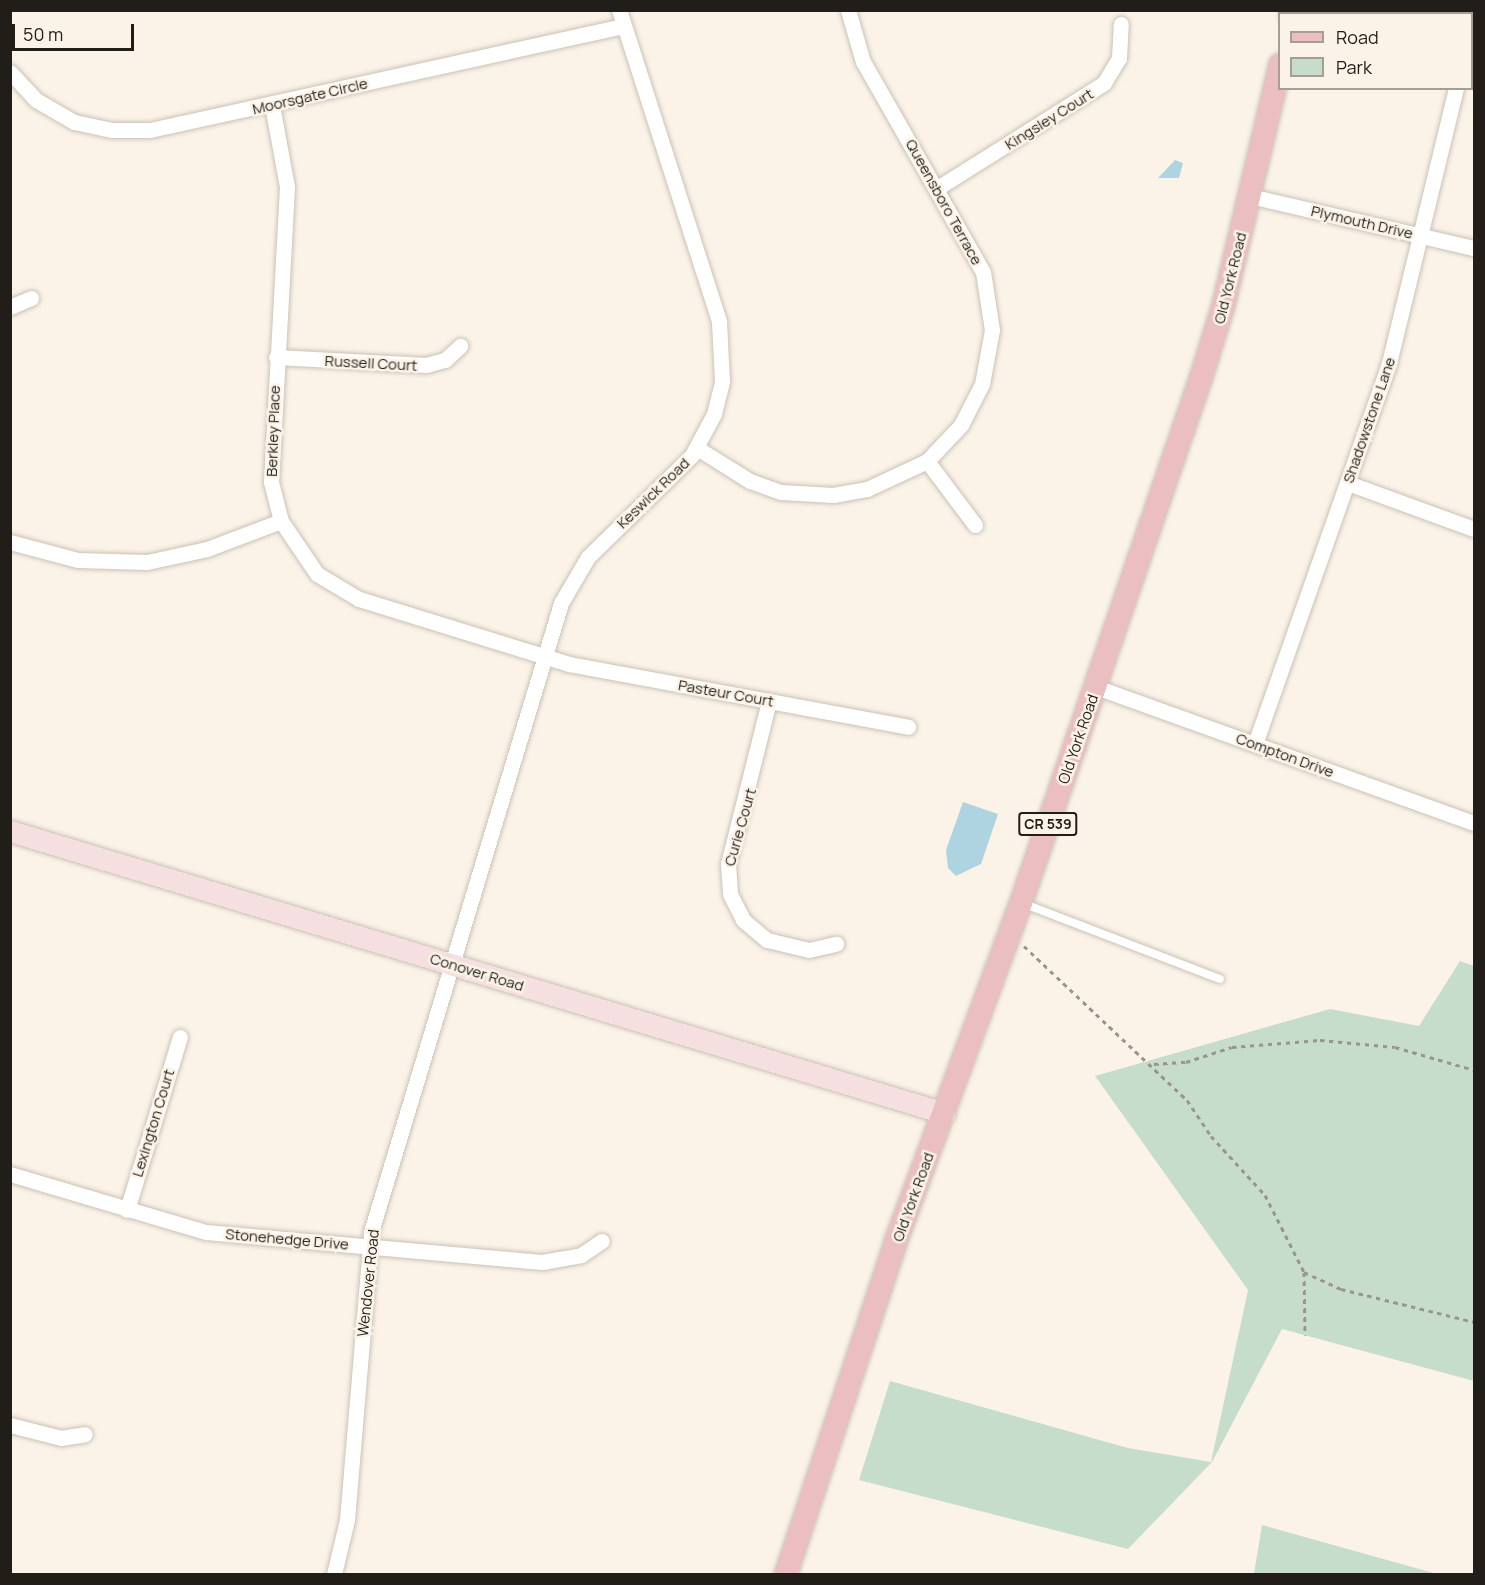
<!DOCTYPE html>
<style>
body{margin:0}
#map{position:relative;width:1485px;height:1585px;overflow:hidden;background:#fbf3e7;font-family:Manrope,sans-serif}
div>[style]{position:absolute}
.green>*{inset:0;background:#c6ddcc}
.water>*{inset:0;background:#afd4e1}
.path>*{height:3px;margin-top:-1.5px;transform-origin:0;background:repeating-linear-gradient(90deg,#9a958c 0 4.5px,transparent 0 9px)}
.roads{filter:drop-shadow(0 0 2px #cac2b6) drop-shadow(0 0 2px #cac2b6)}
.lane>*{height:8px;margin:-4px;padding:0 4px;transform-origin:4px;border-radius:4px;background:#fff}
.street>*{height:15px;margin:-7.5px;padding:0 7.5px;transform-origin:7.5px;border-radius:7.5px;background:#fff}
.secondary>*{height:21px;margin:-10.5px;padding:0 10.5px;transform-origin:10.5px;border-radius:10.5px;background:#f5dfe0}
.primary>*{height:22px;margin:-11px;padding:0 11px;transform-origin:11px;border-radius:11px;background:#ebbfc2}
span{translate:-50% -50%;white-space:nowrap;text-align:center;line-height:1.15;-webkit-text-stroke:5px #fbf3e7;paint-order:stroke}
.shield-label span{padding:2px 4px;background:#fbf3e7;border:2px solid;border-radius:4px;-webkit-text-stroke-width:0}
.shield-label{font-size:14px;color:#211e1a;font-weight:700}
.street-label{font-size:15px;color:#211e1a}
.frame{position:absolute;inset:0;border:12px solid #211e1a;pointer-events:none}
.legend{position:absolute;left:1278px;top:12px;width:195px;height:78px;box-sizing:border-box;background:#fbf3e7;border:2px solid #a49e95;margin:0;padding:8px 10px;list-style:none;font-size:18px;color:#211e1a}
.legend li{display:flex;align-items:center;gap:12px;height:30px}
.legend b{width:30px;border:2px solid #a49e95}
.scale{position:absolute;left:12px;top:24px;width:122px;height:27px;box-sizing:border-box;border:3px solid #211e1a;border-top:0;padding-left:8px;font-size:18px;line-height:21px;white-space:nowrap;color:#211e1a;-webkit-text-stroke:4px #fbf3e7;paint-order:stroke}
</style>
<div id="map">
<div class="green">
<i style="clip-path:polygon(1460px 961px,1474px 966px,1474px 1381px,1282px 1329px,1212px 1462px,1128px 1549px,859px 1480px,890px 1381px,1128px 1448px,1211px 1462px,1248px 1290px,1095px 1076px,1330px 1009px,1419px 1026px)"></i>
<i style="clip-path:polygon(1262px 1525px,1437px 1574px,1254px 1574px)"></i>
</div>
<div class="water">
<i style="clip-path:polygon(1175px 160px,1183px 163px,1179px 178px,1158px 178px)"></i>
<i style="clip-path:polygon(963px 802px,998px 814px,981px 864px,956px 876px,948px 868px,946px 850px)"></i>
</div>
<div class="path">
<i style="left:1024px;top:946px;width:224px;rotate:43.4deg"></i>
<i style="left:1187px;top:1100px;width:43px;rotate:56.3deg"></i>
<i style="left:1211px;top:1136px;width:80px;rotate:47.5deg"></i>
<i style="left:1265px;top:1195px;width:86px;rotate:63.1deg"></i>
<i style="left:1304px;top:1272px;width:41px;rotate:24.7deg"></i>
<i style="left:1341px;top:1289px;width:137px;rotate:13.9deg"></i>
<i style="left:1154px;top:1064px;width:32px;rotate:-4deg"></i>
<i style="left:1186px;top:1062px;width:48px;rotate:-18.1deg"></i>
<i style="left:1232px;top:1047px;width:88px;rotate:-4.5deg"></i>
<i style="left:1320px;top:1040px;width:75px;rotate:5.3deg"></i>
<i style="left:1395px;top:1047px;width:82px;rotate:16.2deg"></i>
<i style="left:1304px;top:1272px;width:63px;rotate:89.1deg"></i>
</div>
<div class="roads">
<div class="lane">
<i style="left:1022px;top:903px;width:212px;rotate:21deg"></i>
</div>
<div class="street">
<i style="left:1472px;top:21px;width:6px;rotate:-72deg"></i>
<i style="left:10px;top:72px;width:38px;rotate:47deg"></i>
<i style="left:36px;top:100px;width:44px;rotate:30.1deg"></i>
<i style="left:74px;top:122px;width:39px;rotate:12deg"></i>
<i style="left:112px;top:130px;width:38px"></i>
<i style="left:150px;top:130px;width:485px;rotate:-12.4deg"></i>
<i style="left:272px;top:105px;width:83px;rotate:79.6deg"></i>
<i style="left:287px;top:187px;width:295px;rotate:93.1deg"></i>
<i style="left:271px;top:482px;width:40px;rotate:75.6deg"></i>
<i style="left:281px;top:521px;width:64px;rotate:55.8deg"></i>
<i style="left:317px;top:574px;width:49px;rotate:30.8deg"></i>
<i style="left:359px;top:599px;width:220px;rotate:17.2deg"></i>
<i style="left:569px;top:664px;width:345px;rotate:10.5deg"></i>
<i style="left:939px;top:187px;width:195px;rotate:-32.2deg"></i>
<i style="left:1104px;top:83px;width:29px;rotate:-59deg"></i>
<i style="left:1119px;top:58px;width:34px;rotate:-87deg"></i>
<i style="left:1250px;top:196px;width:230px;rotate:13.1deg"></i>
<i style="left:10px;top:307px;width:23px;rotate:-23deg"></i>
<i style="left:276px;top:357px;width:150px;rotate:3.1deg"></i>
<i style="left:426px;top:365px;width:20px;rotate:-15deg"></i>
<i style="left:445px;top:360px;width:21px;rotate:-43deg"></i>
<i style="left:697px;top:448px;width:62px;rotate:31.9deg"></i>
<i style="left:750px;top:481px;width:33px;rotate:20deg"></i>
<i style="left:781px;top:492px;width:52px;rotate:3.3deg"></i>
<i style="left:833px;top:495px;width:35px;rotate:-10deg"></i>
<i style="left:867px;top:489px;width:66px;rotate:-25deg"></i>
<i style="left:927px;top:461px;width:50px;rotate:-46.6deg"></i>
<i style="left:961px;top:425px;width:46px;rotate:-62.9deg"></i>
<i style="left:982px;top:384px;width:55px;rotate:-79.5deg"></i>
<i style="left:992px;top:330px;width:59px;rotate:-98.8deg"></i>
<i style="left:983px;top:272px;width:242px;rotate:-119.7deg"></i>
<i style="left:863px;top:62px;width:54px;rotate:-106.1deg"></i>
<i style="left:927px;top:461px;width:80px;rotate:53.1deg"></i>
<i style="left:1348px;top:483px;width:134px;rotate:20.1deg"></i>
<i style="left:10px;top:542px;width:70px;rotate:14.8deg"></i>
<i style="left:78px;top:560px;width:69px;rotate:1.7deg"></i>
<i style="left:147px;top:562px;width:61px;rotate:-12.2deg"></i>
<i style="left:207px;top:549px;width:79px;rotate:-20.7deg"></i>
<i style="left:1096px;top:687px;width:402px;rotate:19.8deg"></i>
<i style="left:769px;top:701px;width:168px;rotate:104.1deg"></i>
<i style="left:728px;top:864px;width:30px;rotate:86deg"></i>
<i style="left:730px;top:894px;width:29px;rotate:63deg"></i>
<i style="left:743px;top:920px;width:31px;rotate:40deg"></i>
<i style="left:767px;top:940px;width:43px;rotate:13.4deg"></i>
<i style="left:809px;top:950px;width:28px;rotate:-13deg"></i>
<i style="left:1255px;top:744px;width:404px;rotate:-70.6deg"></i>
<i style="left:1389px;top:363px;width:283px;rotate:-76.3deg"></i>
<i style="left:10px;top:1174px;width:204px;rotate:16.5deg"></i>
<i style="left:206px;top:1232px;width:337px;rotate:5.1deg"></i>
<i style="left:542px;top:1262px;width:40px;rotate:-10deg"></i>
<i style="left:581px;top:1255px;width:25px;rotate:-34deg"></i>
<i style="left:127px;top:1210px;width:181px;rotate:-73deg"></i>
<i style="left:10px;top:1425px;width:53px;rotate:14.3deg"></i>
<i style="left:61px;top:1438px;width:24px;rotate:-9deg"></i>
<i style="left:334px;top:1574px;width:56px;rotate:-76.5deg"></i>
<i style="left:347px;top:1520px;width:289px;rotate:-85.2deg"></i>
<i style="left:371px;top:1232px;width:657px;rotate:-73.19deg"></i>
<i style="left:561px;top:603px;width:53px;rotate:-59.6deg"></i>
<i style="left:588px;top:557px;width:146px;rotate:-44.4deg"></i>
<i style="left:692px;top:455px;width:47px;rotate:-61.8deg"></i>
<i style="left:714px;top:414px;width:34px;rotate:-76deg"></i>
<i style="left:722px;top:381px;width:60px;rotate:-92.9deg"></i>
<i style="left:719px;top:321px;width:327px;rotate:-107.8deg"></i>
</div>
<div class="secondary">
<i style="left:10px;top:831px;width:976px;rotate:16.8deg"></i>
</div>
<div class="primary">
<i style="left:1291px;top:14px;width:4px;rotate:-76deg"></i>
<i style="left:786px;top:1574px;width:354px;rotate:-71.7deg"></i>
<i style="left:897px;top:1238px;width:357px;rotate:-69.7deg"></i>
<i style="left:1021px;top:903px;width:555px;rotate:-71.08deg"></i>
<i style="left:1201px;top:378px;width:74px;rotate:-72.8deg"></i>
<i style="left:1223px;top:307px;width:249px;rotate:-76.7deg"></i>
</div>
</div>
<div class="shield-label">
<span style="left:1048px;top:824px">CR 539</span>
</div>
<div class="street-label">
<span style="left:310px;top:96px;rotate:-13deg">Moorsgate Circle</span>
<span style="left:1049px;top:119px;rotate:-32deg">Kingsley Court</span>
<span style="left:944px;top:202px;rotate:61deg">Queensboro Terrace</span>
<span style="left:1362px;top:222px;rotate:13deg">Plymouth Drive</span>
<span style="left:1230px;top:278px;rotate:-76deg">Old York Road</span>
<span style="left:371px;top:363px;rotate:3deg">Russell Court</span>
<span style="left:1369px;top:420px;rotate:-71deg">Shadowstone Lane</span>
<span style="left:273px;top:431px;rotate:-88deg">Berkley Place</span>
<span style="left:653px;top:493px;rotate:-44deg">Keswick Road</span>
<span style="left:726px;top:693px;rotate:10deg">Pasteur Court</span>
<span style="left:1078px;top:739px;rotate:-71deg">Old York Road</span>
<span style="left:1285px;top:755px;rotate:20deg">Compton Drive</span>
<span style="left:740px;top:827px;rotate:-74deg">Curie Court</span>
<span style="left:477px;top:972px;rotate:17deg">Conover Road</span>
<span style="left:153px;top:1123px;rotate:-73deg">Lexington Court</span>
<span style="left:913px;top:1197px;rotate:-70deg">Old York Road</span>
<span style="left:287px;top:1239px;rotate:5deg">Stonehedge Drive</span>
<span style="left:368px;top:1283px;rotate:-84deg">Wendover Road</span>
</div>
<div class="frame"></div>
<ul class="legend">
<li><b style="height:8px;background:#ebbfc2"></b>Road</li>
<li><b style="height:16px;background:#c6ddcc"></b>Park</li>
</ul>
<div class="scale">50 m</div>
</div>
